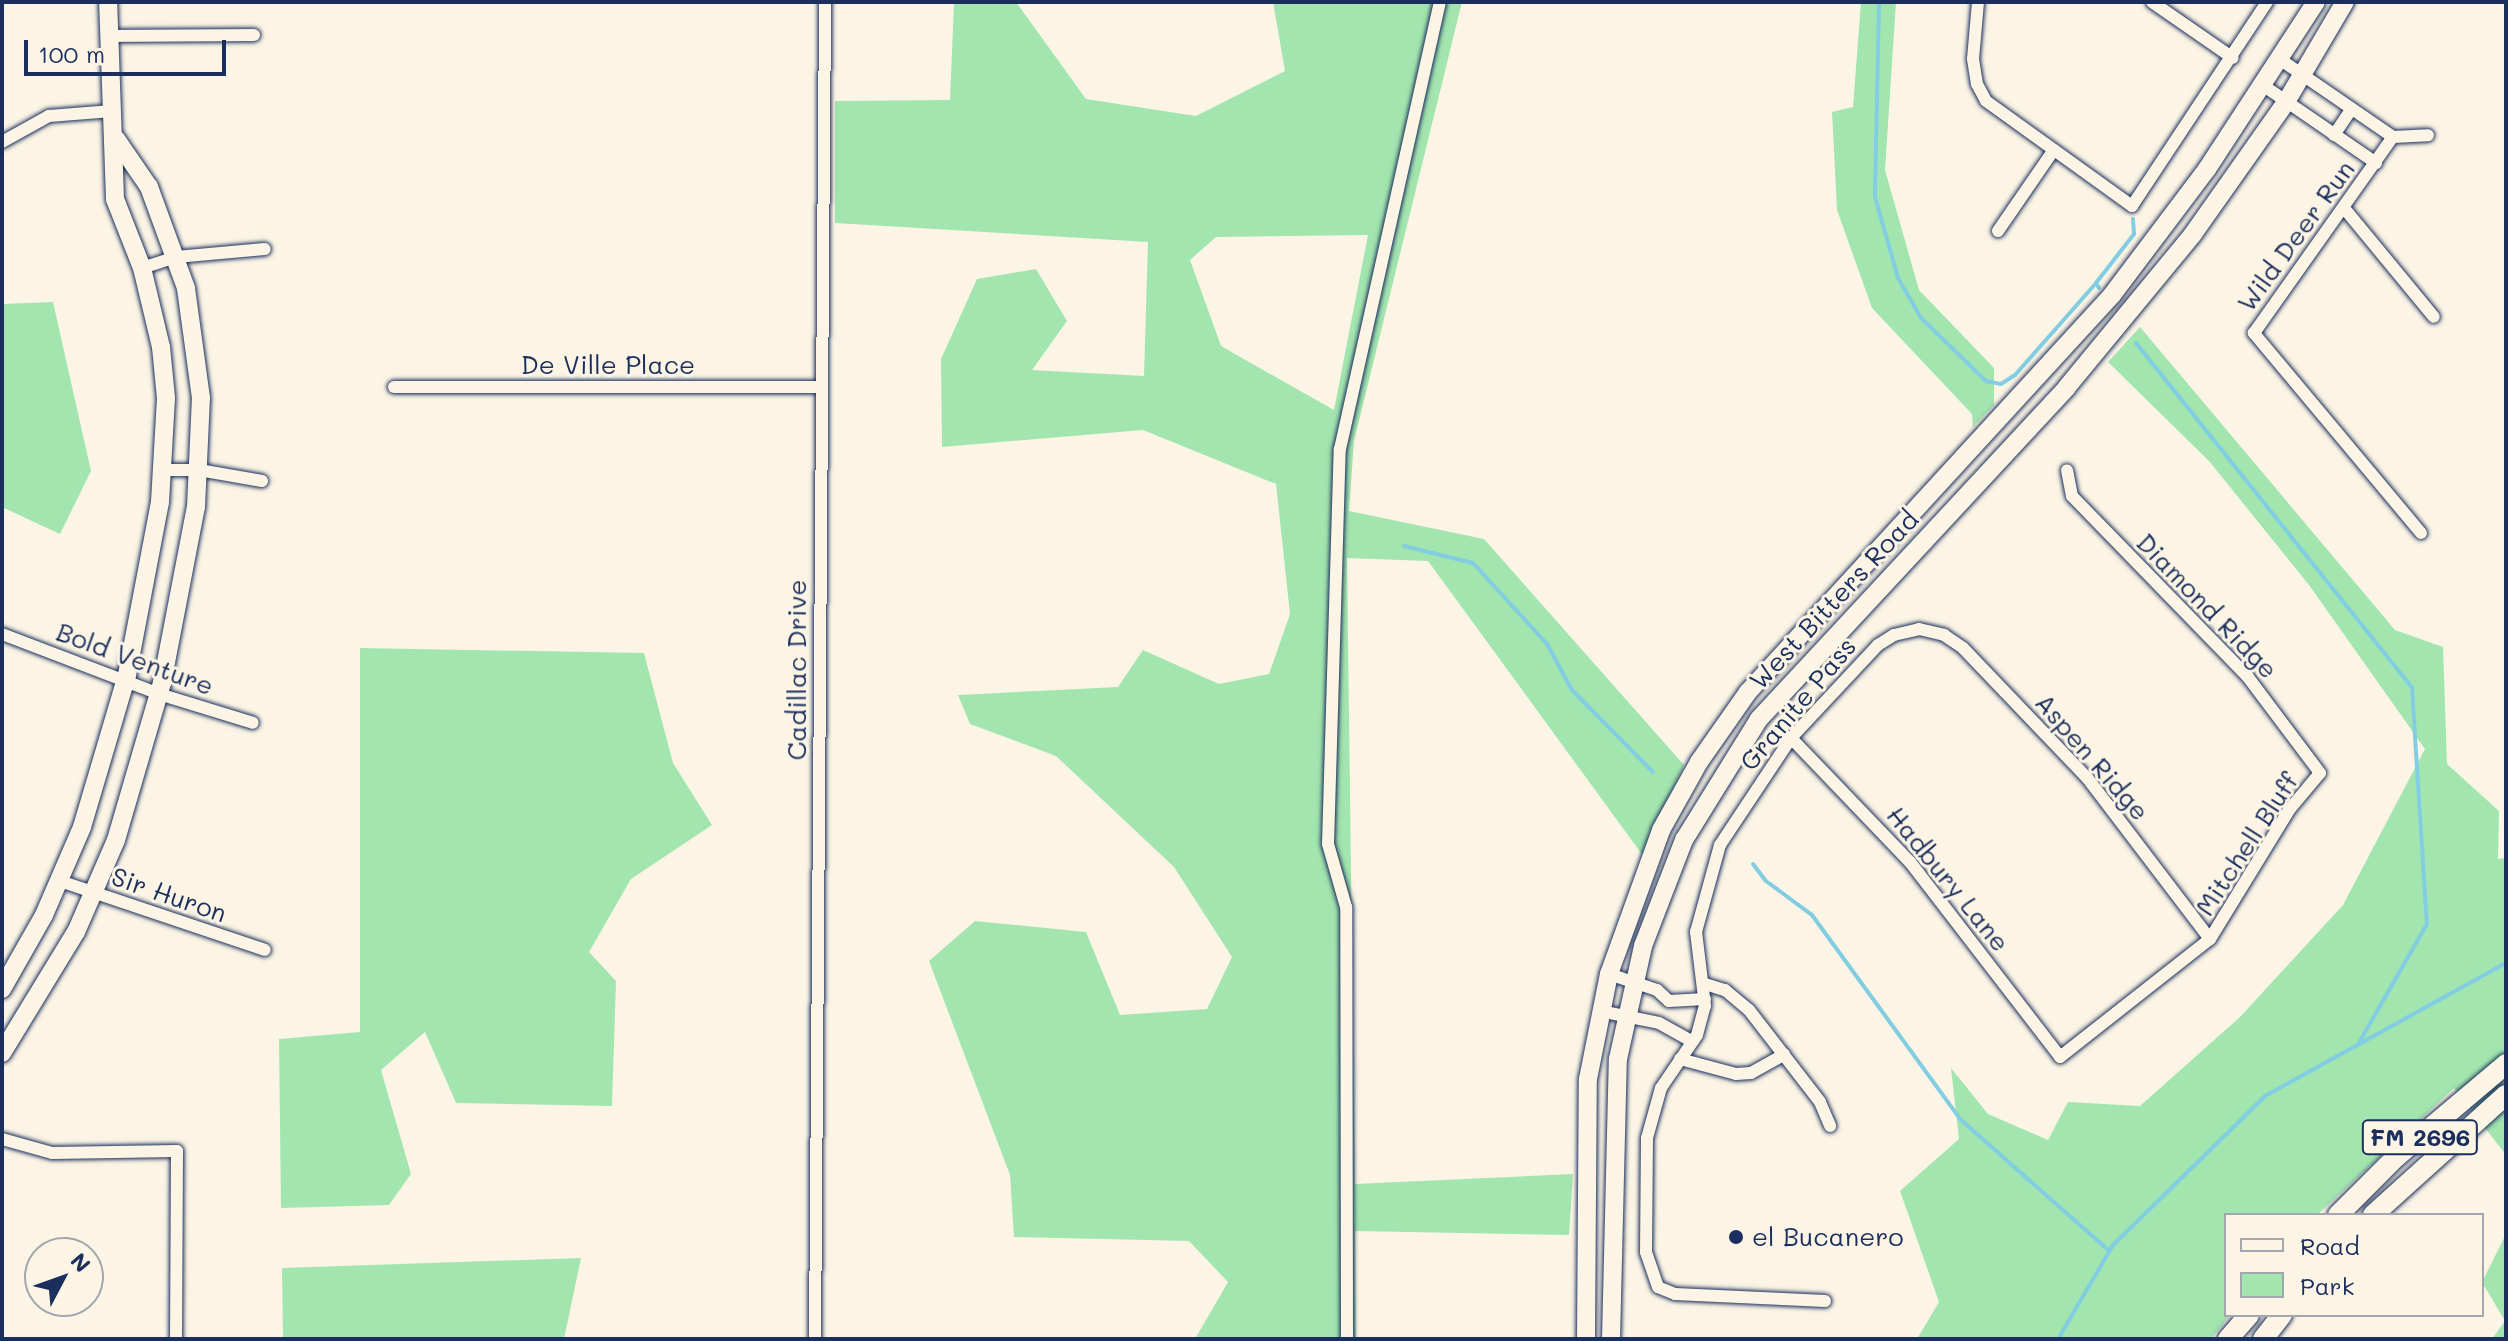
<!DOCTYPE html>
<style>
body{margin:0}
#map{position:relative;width:2508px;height:1341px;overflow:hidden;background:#fcf5e5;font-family:Mali,sans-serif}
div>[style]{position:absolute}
.green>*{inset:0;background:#a3e5ae}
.stream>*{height:4px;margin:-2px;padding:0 2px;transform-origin:2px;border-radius:2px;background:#82cde2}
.roads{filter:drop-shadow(0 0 2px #1b2f5e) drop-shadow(0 0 2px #1b2f5e)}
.street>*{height:12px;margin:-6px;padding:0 6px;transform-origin:6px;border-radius:6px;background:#fcf5e5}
.secondary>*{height:18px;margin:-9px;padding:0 9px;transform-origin:9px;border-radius:9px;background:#fcf5e5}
.primary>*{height:20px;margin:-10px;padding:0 10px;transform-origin:10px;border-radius:10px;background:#fcf5e5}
.dots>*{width:22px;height:22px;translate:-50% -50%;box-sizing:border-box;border:4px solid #fcf5e5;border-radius:50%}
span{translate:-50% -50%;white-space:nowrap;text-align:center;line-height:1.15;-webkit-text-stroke:6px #fcf5e5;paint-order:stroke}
.shield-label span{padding:2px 6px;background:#fcf5e5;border:2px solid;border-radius:6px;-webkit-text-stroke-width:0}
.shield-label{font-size:24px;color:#1b2f5e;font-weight:700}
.street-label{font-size:26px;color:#1b2f5e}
.poi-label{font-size:26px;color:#1b2f5e}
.left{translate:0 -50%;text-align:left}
.frame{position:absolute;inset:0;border:4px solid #1b2f5e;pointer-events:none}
.legend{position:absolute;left:2224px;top:1213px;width:260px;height:104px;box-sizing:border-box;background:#fcf5e5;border:2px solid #a2a6af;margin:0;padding:10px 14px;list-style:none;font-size:24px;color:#1b2f5e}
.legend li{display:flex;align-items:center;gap:16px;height:40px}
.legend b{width:40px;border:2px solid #a2a6af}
.north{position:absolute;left:24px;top:1237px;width:80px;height:80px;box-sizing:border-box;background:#fcf5e5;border:2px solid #a2a6af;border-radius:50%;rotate:49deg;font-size:22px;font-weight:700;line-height:32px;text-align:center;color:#1b2f5e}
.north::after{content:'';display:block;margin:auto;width:28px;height:36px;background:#1b2f5e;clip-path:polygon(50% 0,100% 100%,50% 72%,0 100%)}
.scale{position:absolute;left:24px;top:40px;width:202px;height:36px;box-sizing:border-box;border:4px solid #1b2f5e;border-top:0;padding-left:10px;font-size:24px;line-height:28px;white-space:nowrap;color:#1b2f5e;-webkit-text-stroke:6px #fcf5e5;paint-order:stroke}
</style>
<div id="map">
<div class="green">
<i style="clip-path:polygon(evenodd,954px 2px,1016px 2px,1086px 99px,1196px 116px,1285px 71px,1273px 2px,1462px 2px,1354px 441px,1349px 511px,1484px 539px,1684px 765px,1644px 857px,1428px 561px,1347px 558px,1355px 1184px,1573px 1174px,1569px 1235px,1355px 1231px,1356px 1339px,1195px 1339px,1228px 1282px,1189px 1241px,1014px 1237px,1010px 1175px,929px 961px,975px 921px,1086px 932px,1120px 1015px,1207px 1009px,1232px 957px,1174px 867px,1056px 756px,970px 724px,958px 695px,1118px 687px,1143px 650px,1219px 684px,1269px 674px,1290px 614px,1276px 484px,1143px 430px,942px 447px,941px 359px,977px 279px,1036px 269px,1067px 321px,1032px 370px,1144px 376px,1148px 242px,835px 223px,835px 101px,950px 100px,954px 2px,1368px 235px,1334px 410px,1221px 346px,1190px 260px,1216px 237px,1368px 235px)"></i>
<i style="clip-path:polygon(1861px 2px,1896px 2px,1885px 170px,1919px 290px,1994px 368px,1994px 405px,1973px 427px,1972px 414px,1872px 308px,1837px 210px,1832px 112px,1853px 107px)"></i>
<i style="clip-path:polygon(53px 302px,91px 471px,60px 534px,2px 507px,2px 304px)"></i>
<i style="clip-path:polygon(2140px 327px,2395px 630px,2443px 647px,2447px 764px,2499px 811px,2498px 859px,2506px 858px,2506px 1155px,2454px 1088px,2317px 1215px,2226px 1215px,2226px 1315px,2230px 1315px,2211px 1339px,1917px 1339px,1939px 1302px,1900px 1191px,1959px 1139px,1951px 1068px,1988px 1114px,2048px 1140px,2068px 1102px,2140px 1106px,2240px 1017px,2343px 905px,2425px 749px,2309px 585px,2209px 461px,2108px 362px)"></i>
<i style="clip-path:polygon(360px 648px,644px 653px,673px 763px,712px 825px,631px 879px,589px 952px,616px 981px,612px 1106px,456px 1103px,425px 1032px,381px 1070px,411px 1174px,389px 1205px,281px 1208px,279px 1039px,360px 1032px)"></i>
<i style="clip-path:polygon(2506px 1234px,2506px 1339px,2492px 1339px,2505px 1321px,2482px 1282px)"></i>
<i style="clip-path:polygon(581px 1258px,564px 1339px,283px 1339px,282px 1268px)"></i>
</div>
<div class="stream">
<i style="left:1879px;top:2px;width:195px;rotate:91.2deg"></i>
<i style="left:1875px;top:197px;width:84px;rotate:74.1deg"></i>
<i style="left:1898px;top:278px;width:46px;rotate:60.1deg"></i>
<i style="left:1921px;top:318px;width:91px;rotate:44.1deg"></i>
<i style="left:1986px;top:381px;width:15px;rotate:11deg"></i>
<i style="left:2001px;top:384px;width:17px;rotate:-33deg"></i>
<i style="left:2015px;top:375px;width:123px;rotate:-48.6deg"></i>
<i style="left:2096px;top:283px;width:6px;rotate:59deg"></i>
<i style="left:2096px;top:283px;width:62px;rotate:-52.2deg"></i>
<i style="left:2134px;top:234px;width:15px;rotate:-94deg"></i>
<i style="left:2136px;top:343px;width:442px;rotate:51.3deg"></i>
<i style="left:2412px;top:688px;width:236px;rotate:86.4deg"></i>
<i style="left:2427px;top:924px;width:141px;rotate:119.8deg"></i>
<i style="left:1404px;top:546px;width:71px;rotate:13.8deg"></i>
<i style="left:1473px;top:563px;width:110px;rotate:47.6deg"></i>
<i style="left:1547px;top:644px;width:52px;rotate:61.5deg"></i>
<i style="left:1572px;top:690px;width:115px;rotate:45.4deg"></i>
<i style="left:1753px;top:864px;width:21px;rotate:53deg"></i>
<i style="left:1766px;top:881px;width:57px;rotate:36.5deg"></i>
<i style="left:1812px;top:915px;width:252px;rotate:54deg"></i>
<i style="left:1960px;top:1119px;width:199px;rotate:41.5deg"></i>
<i style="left:2058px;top:1339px;width:109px;rotate:-59.7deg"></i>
<i style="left:2113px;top:1245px;width:213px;rotate:-44.4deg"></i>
<i style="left:2265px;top:1096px;width:275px;rotate:-28.9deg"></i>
</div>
<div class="roads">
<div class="street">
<i style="left:1978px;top:2px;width:57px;rotate:95deg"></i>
<i style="left:1973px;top:59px;width:25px;rotate:81deg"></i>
<i style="left:1977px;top:84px;width:19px;rotate:62deg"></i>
<i style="left:1986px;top:101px;width:180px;rotate:35.7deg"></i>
<i style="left:2132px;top:206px;width:245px;rotate:-56.5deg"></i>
<i style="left:2152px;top:2px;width:98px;rotate:34.7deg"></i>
<i style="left:108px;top:36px;width:146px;rotate:-0.4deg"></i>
<i style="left:2281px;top:60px;width:136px;rotate:34.5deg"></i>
<i style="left:2264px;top:86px;width:136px;rotate:34.5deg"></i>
<i style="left:2334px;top:135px;width:30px;rotate:-56deg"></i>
<i style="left:2px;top:142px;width:54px;rotate:-29deg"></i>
<i style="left:49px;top:116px;width:63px;rotate:-4.5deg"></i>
<i style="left:2344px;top:208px;width:141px;rotate:50.5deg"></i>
<i style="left:1998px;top:231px;width:97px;rotate:-55.5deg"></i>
<i style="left:142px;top:268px;width:36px;rotate:-18deg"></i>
<i style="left:176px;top:257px;width:89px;rotate:-5.1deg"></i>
<i style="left:394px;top:387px;width:427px"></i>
<i style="left:162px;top:470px;width:37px"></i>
<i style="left:199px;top:470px;width:64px;rotate:9.9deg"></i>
<i style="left:2421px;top:533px;width:261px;rotate:-129.9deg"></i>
<i style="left:2254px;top:333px;width:240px;rotate:-54.7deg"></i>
<i style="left:2393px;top:137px;width:35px;rotate:-3deg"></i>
<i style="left:2px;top:634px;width:168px;rotate:20.9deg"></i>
<i style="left:159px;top:694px;width:98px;rotate:17.1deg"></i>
<i style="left:1791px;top:738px;width:172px;rotate:46.2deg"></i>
<i style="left:1910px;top:862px;width:246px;rotate:52.4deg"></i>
<i style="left:2060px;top:1057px;width:191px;rotate:-38.2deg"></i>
<i style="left:2210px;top:939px;width:151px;rotate:-58.5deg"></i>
<i style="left:2289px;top:810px;width:48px;rotate:-50deg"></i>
<i style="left:2320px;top:773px;width:120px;rotate:-126.9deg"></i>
<i style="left:2248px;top:677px;width:252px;rotate:-134.2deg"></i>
<i style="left:2072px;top:496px;width:26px;rotate:-101deg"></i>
<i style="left:60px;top:881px;width:216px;rotate:18.6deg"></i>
<i style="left:1609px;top:974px;width:51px;rotate:18.4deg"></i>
<i style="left:1657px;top:990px;width:16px;rotate:43deg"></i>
<i style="left:1669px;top:1001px;width:36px;rotate:-3deg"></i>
<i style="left:1705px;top:984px;width:21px;rotate:17deg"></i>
<i style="left:1725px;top:990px;width:31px;rotate:40deg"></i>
<i style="left:1749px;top:1010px;width:116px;rotate:52.3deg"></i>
<i style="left:1820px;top:1102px;width:26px;rotate:67deg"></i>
<i style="left:1600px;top:1011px;width:60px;rotate:11.5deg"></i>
<i style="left:1659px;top:1023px;width:38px;rotate:29deg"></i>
<i style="left:1680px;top:1059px;width:58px;rotate:15deg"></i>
<i style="left:1736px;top:1074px;width:15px;rotate:-4deg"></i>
<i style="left:1751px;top:1073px;width:38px;rotate:-29deg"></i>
<i style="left:2px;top:1139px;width:52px;rotate:15.6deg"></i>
<i style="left:52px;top:1153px;width:125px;rotate:-0.9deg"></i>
<i style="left:177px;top:1151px;width:188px;rotate:90.3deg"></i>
<i style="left:1825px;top:1301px;width:150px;rotate:-177.3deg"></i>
<i style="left:1675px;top:1294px;width:18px;rotate:-158deg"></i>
<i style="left:1658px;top:1287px;width:37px;rotate:-109deg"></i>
<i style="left:1646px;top:1252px;width:114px;rotate:-89.5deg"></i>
<i style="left:1647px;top:1138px;width:52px;rotate:-74.4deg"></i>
<i style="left:1661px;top:1088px;width:64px;rotate:-55.8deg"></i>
<i style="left:1697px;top:1035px;width:30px;rotate:-75deg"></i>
<i style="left:1705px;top:1006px;width:75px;rotate:-96.9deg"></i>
<i style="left:1696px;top:932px;width:90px;rotate:-74.6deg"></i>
<i style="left:1720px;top:845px;width:128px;rotate:-56.4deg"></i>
<i style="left:1791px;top:738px;width:127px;rotate:-46.9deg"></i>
<i style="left:1878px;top:645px;width:19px;rotate:-32deg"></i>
<i style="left:1894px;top:635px;width:26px;rotate:-13deg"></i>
<i style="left:1919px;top:629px;width:26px;rotate:13deg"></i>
<i style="left:1944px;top:635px;width:23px;rotate:34deg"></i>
<i style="left:1963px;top:648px;width:181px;rotate:46.3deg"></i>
<i style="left:2088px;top:779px;width:201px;rotate:52.7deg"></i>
<i style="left:815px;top:1339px;width:1337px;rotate:-89.57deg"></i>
<i style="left:1347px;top:1339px;width:432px;rotate:-90.1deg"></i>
<i style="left:1346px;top:907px;width:66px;rotate:-105.9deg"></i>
<i style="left:1328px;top:844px;width:395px;rotate:-88.3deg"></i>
<i style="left:1340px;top:449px;width:458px;rotate:-77.4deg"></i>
</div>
<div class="secondary">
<i style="left:2px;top:989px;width:85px;rotate:-60.4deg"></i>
<i style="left:44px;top:915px;width:96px;rotate:-66.6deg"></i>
<i style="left:82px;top:827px;width:159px;rotate:-73.5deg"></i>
<i style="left:127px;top:675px;width:176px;rotate:-79.2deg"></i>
<i style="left:160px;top:502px;width:104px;rotate:-86.7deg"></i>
<i style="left:166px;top:398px;width:51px;rotate:-95.6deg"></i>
<i style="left:161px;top:347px;width:81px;rotate:-103.5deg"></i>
<i style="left:142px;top:268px;width:74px;rotate:-111.4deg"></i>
<i style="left:115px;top:199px;width:197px;rotate:-92deg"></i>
<i style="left:2px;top:1053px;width:142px;rotate:-58.6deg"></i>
<i style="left:76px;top:932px;width:100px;rotate:-66.5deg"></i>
<i style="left:116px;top:840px;width:164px;rotate:-73.7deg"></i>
<i style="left:162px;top:683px;width:179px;rotate:-79.1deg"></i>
<i style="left:196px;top:507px;width:109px;rotate:-87.4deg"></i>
<i style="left:201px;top:398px;width:111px;rotate:-97.8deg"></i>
<i style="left:186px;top:288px;width:108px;rotate:-110.1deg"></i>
<i style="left:149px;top:187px;width:58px;rotate:-124.5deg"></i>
<i style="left:1586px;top:1339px;width:260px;rotate:-89.6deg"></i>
<i style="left:1588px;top:1079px;width:107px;rotate:-78.7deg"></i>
<i style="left:1609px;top:974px;width:153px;rotate:-70.1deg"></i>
<i style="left:1661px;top:830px;width:78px;rotate:-60.8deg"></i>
<i style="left:1699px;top:762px;width:85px;rotate:-55deg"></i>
<i style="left:1748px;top:692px;width:539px;rotate:-47.48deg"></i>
<i style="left:2112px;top:295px;width:158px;rotate:-53deg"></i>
<i style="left:2207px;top:169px;width:199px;rotate:-56.9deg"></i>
<i style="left:1611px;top:1339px;width:280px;rotate:-88.6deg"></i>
<i style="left:1618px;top:1059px;width:116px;rotate:-77.5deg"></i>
<i style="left:1643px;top:946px;width:114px;rotate:-68.9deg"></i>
<i style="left:1684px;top:840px;width:142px;rotate:-58.2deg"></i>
<i style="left:1759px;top:719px;width:453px;rotate:-47.1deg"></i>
<i style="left:2067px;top:387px;width:198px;rotate:-50.5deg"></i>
<i style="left:2193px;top:234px;width:161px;rotate:-54.8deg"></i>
<i style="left:2286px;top:102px;width:116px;rotate:-59.5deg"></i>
</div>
<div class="primary">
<i style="left:2338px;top:1215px;width:82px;rotate:-45deg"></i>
<i style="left:2396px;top:1157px;width:144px;rotate:-40.2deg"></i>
<i style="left:2373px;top:1215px;width:179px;rotate:-42.1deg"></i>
<i style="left:2228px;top:1339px;width:32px;rotate:-49deg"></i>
<i style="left:2263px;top:1339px;width:31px;rotate:-52deg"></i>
</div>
</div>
<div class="dots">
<i style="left:1736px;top:1237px;background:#1b2f5e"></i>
</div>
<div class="shield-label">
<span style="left:2420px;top:1137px">FM 2696</span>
</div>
<div class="street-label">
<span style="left:2296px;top:236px;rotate:-54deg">Wild Deer Run</span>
<span style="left:608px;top:365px">De Ville Place</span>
<span style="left:1834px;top:600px;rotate:-47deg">West Bitters Road</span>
<span style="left:2207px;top:606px;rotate:46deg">Diamond Ridge</span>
<span style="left:135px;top:659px;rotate:20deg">Bold Venture</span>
<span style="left:797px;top:670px;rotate:-90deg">Cadillac Drive</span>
<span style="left:1798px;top:704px;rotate:-50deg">Granite Pass</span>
<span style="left:2092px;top:757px;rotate:49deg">Aspen Ridge</span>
<span style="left:2247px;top:844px;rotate:-57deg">Mitchell Bluff</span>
<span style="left:1948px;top:879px;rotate:51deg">Hadbury Lane</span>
<span style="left:169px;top:895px;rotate:19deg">Sir Huron</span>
</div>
<div class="poi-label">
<span class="left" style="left:1752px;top:1237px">el Bucanero</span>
</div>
<div class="frame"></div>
<ul class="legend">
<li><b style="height:10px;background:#fcf5e5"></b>Road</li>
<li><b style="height:22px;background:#a3e5ae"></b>Park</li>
</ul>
<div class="north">N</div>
<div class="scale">100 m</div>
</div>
